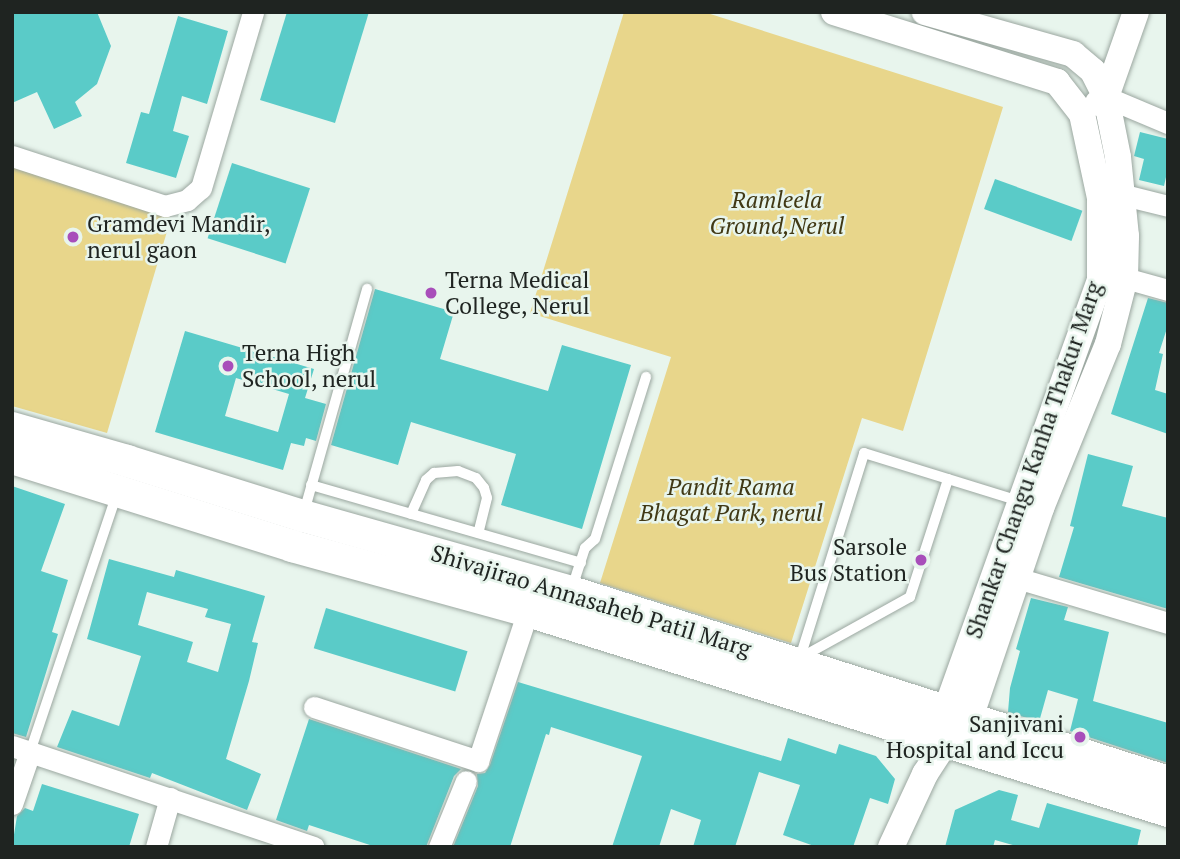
<!DOCTYPE html>
<style>
body{margin:0}
#map{position:relative;width:1180px;height:859px;overflow:hidden;background:#e8f5ed;font-family:"PT Serif",serif}
div>[style]{position:absolute}
.green>*{inset:0;background:#e8d68b}
.building>*{inset:0;background:#5acbc8;transform-origin:0 0}
.roads{filter:drop-shadow(0 0 2px #9ba7a0) drop-shadow(0 0 2px #9ba7a0)}
.service>*{height:10px;margin:-5px;padding:0 5px;transform-origin:5px;border-radius:5px;background:#fff}
.minor>*{height:21px;margin:-10.5px;padding:0 10.5px;transform-origin:10.5px;border-radius:10.5px;background:#fff}
.tertiary>*{height:26px;margin:-13px;padding:0 13px;transform-origin:13px;border-radius:13px;background:#fff}
.secondary>*{height:32px;margin:-16px;padding:0 16px;transform-origin:16px;border-radius:16px;background:#fff}
.dots>*{width:19px;height:19px;translate:-50% -50%;box-sizing:border-box;border:4px solid #e8f5ed;border-radius:50%}
span{translate:-50% -50%;white-space:nowrap;text-align:center;line-height:1.15;-webkit-text-stroke:5px #e8f5ed;paint-order:stroke}
.park-label{font-size:23px;color:#413915;font-style:italic}
.poi-label{font-size:23px;color:#1f2421}
.left{translate:0 -50%;text-align:left}
.right{translate:-100% -50%;text-align:right}
.street-label{font-size:23px;color:#1f2421}
.frame{position:absolute;inset:0;border:14px solid #1f2421;pointer-events:none}
</style>
<div id="map">
<div class="green">
<i style="clip-path:polygon(624px 12px,704px 12px,1003px 107px,903px 431px,862px 418px,791px 643px,600px 583px,671px 357px,530px 313px)"></i>
<i style="clip-path:polygon(12px 166px,171px 218px,107px 433px,12px 406px)"></i>
</div>
<div class="building">
<i style="clip-path:polygon(12px 12px,97px 12px,111px 46px,97px 84px,75px 102px,82px 116px,54px 129px,37px 92px,12px 103px)"></i>
<i style="clip-path:polygon(287px 12px,369px 12px,335px 123px,260px 100px)"></i>
<i style="clip-path:polygon(178px 16px,228px 31px,207px 104px,182px 96px,173px 131px,189px 136px,176px 178px,126px 163px,141px 112px,149px 114px)"></i>
<i style="clip-path:polygon(1140px 132px,1168px 139px,1168px 168px,1164px 186px,1139px 180px,1144px 159px,1134px 156px)"></i>
<i style="left:232px;top:163px;width:82px;height:79px;rotate:18deg"></i>
<i style="left:995px;top:179px;width:93px;height:32px;rotate:20deg"></i>
<i style="clip-path:polygon(375px 289px,454px 312px,440px 359px,548px 391px,562px 345px,631px 365px,582px 529px,501px 505px,516px 454px,411px 422px,398px 465px,331px 445px)"></i>
<i style="clip-path:polygon(1148px 298px,1168px 303px,1168px 325px,1159px 353px,1163px 354px,1155px 390px,1168px 394px,1168px 434px,1111px 414px)"></i>
<i style="clip-path:polygon(evenodd,185px 331px,314px 369px,305px 398px,326px 404px,316px 441px,306px 438px,304px 446px,291px 443px,283px 470px,155px 432px,185px 331px,236px 378px,289px 394px,278px 432px,225px 416px,236px 378px)"></i>
<i style="clip-path:polygon(1088px 454px,1133px 466px,1122px 506px,1168px 518px,1168px 609px,1059px 577px,1074px 527px,1070px 526px)"></i>
<i style="clip-path:polygon(12px 486px,65px 504px,41px 571px,68px 580px,52px 632px,58px 634px,26px 737px,12px 733px)"></i>
<i style="clip-path:polygon(evenodd,109px 559px,174px 577px,176px 570px,265px 596px,252px 642px,258px 643px,249px 681px,226px 759px,261px 774px,247px 810px,152px 773px,150px 778px,57px 747px,72px 710px,119px 726px,141px 656px,87px 639px,109px 559px,147px 592px,208px 609px,205px 617px,231px 624px,218px 672px,187px 662px,193px 642px,138px 625px,147px 592px)"></i>
<i style="clip-path:polygon(1031px 598px,1068px 607px,1064px 620px,1109px 632px,1093px 701px,1168px 723px,1168px 763px,1070px 731px,1078px 699px,1048px 690px,1039px 722px,1008px 712px,1010px 688px,1020px 651px,1016px 649px)"></i>
<i style="left:326px;top:608px;width:148px;height:42px;rotate:17deg"></i>
<i style="clip-path:polygon(518px 682px,781px 761px,788px 738px,836px 754px,839px 744px,876px 756px,895px 779px,888px 804px,870px 798px,853px 847px,817px 847px,783px 835px,800px 785px,759px 772px,735px 847px,693px 847px,701px 820px,671px 809px,659px 847px,612px 847px,642px 756px,551px 727px,549px 735px,546px 734px,510px 847px,453px 847px,478px 786px,477px 774px,485px 773px,490px 765px)"></i>
<i style="clip-path:polygon(309px 719px,461px 769px,454px 776px,426px 847px,376px 847px,309px 825px,307px 831px,276px 820px)"></i>
<i style="clip-path:polygon(42px 784px,139px 814px,129px 847px,12px 847px,17px 816px,25px 808px,33px 811px)"></i>
<i style="clip-path:polygon(999px 790px,1018px 795px,1011px 820px,1039px 828px,1047px 803px,1141px 830px,1137px 847px,1020px 847px,995px 840px,993px 847px,945px 847px,955px 810px)"></i>
</div>
<div class="roads">
<div class="service">
<i style="left:311px;top:485px;width:281px;rotate:16.1deg"></i>
<i style="left:304px;top:512px;width:232px;rotate:-74.2deg"></i>
<i style="left:411px;top:514px;width:37px;rotate:-66deg"></i>
<i style="left:426px;top:480px;width:11px;rotate:-41deg"></i>
<i style="left:434px;top:473px;width:24px;rotate:-5deg"></i>
<i style="left:458px;top:471px;width:19px;rotate:21deg"></i>
<i style="left:476px;top:478px;width:13px;rotate:51deg"></i>
<i style="left:484px;top:488px;width:10px;rotate:73deg"></i>
<i style="left:487px;top:498px;width:36px;rotate:104deg"></i>
<i style="left:571px;top:591px;width:45px;rotate:-72deg"></i>
<i style="left:585px;top:548px;width:13px;rotate:-42deg"></i>
<i style="left:595px;top:539px;width:170px;rotate:-72.5deg"></i>
<i style="left:800px;top:658px;width:126px;rotate:-29deg"></i>
<i style="left:910px;top:597px;width:124px;rotate:-72.1deg"></i>
<i style="left:799px;top:661px;width:218px;rotate:-72.6deg"></i>
<i style="left:864px;top:453px;width:165px;rotate:17.2deg"></i>
<i style="left:30px;top:752px;width:273px;rotate:-71.4deg"></i>
</div>
<div class="minor">
<i style="left:1106px;top:97px;width:67px;rotate:22.8deg"></i>
<i style="left:12px;top:156px;width:161px;rotate:18.1deg"></i>
<i style="left:165px;top:206px;width:23px;rotate:-15deg"></i>
<i style="left:187px;top:200px;width:18px;rotate:-41deg"></i>
<i style="left:201px;top:188px;width:184px;rotate:-73.5deg"></i>
<i style="left:1124px;top:195px;width:45px;rotate:14deg"></i>
<i style="left:1125px;top:278px;width:45px;rotate:15.6deg"></i>
<i style="left:1017px;top:578px;width:158px;rotate:16.6deg"></i>
<i style="left:314px;top:707px;width:173px;rotate:18.2deg"></i>
<i style="left:478px;top:761px;width:158px;rotate:-71.6deg"></i>
<i style="left:12px;top:746px;width:318px;rotate:18.5deg"></i>
<i style="left:12px;top:804px;width:55px;rotate:-70.9deg"></i>
<i style="left:156px;top:847px;width:51px;rotate:-74.1deg"></i>
<i style="left:439px;top:847px;width:71px;rotate:-67.8deg"></i>
</div>
<div class="tertiary">
<i style="left:834px;top:12px;width:234px;rotate:17.4deg"></i>
<i style="left:1057px;top:82px;width:41px;rotate:52deg"></i>
<i style="left:1082px;top:114px;width:86px;rotate:77.9deg"></i>
<i style="left:1100px;top:198px;width:82px;rotate:90deg"></i>
<i style="left:1100px;top:280px;width:460px;rotate:109.7deg"></i>
<i style="left:945px;top:713px;width:18px;rotate:90deg"></i>
<i style="left:1098px;top:103px;width:10px;rotate:-37deg"></i>
<i style="left:1106px;top:97px;width:90px;rotate:-70.6deg"></i>
<i style="left:891px;top:847px;width:81px;rotate:-65deg"></i>
<i style="left:925px;top:774px;width:37px;rotate:-57deg"></i>
<i style="left:945px;top:743px;width:33px;rotate:-43deg"></i>
<i style="left:969px;top:721px;width:225px;rotate:-71.3deg"></i>
<i style="left:1041px;top:508px;width:177px;rotate:-67.8deg"></i>
<i style="left:1108px;top:344px;width:68px;rotate:-75.6deg"></i>
<i style="left:1125px;top:278px;width:42px;rotate:-88.6deg"></i>
<i style="left:1126px;top:236px;width:79px;rotate:-95.8deg"></i>
<i style="left:1118px;top:157px;width:61px;rotate:-101.3deg"></i>
<i style="left:1106px;top:97px;width:29px;rotate:-117deg"></i>
<i style="left:1093px;top:71px;width:26px;rotate:-140deg"></i>
<i style="left:1073px;top:54px;width:154px;rotate:-164.2deg"></i>
</div>
<div class="secondary">
<i style="left:12px;top:428px;width:120px;rotate:16deg"></i>
<i style="left:127px;top:461px;width:184px;rotate:17.4deg"></i>
<i style="left:303px;top:516px;width:279px;rotate:15.8deg"></i>
<i style="left:571px;top:592px;width:627px;rotate:17.65deg"></i>
<i style="left:12px;top:458px;width:294px;rotate:17.4deg"></i>
<i style="left:292px;top:546px;width:245px;rotate:15.4deg"></i>
<i style="left:528px;top:611px;width:671px;rotate:17.35deg"></i>
</div>
</div>
<div class="dots">
<i style="left:73px;top:237px;background:#a84eba"></i>
<i style="left:431px;top:293px;background:#a84eba"></i>
<i style="left:228px;top:366px;background:#a84eba"></i>
<i style="left:921px;top:560px;background:#a84eba"></i>
<i style="left:1080px;top:737px;background:#a84eba"></i>
</div>
<div class="park-label">
<span style="left:777px;top:213px">Ramleela<br>Ground,Nerul</span>
<span style="left:731px;top:500px">Pandit Rama<br>Bhagat Park, nerul</span>
</div>
<div class="poi-label">
<span class="left" style="left:87px;top:237px">Gramdevi Mandir,<br>nerul gaon</span>
<span class="left" style="left:445px;top:293px">Terna Medical<br>College, Nerul</span>
<span class="left" style="left:242px;top:366px">Terna High<br>School, nerul</span>
<span class="right" style="left:907px;top:560px">Sarsole<br>Bus Station</span>
<span class="right" style="left:1064px;top:737px">Sanjivani<br>Hospital and Iccu</span>
</div>
<div class="street-label">
<span style="left:1034px;top:460px;rotate:-71deg">Shankar Changu Kanha Thakur Marg</span>
<span style="left:591px;top:601px;rotate:17deg">Shivajirao Annasaheb Patil Marg</span>
</div>
<div class="frame"></div>
</div>
